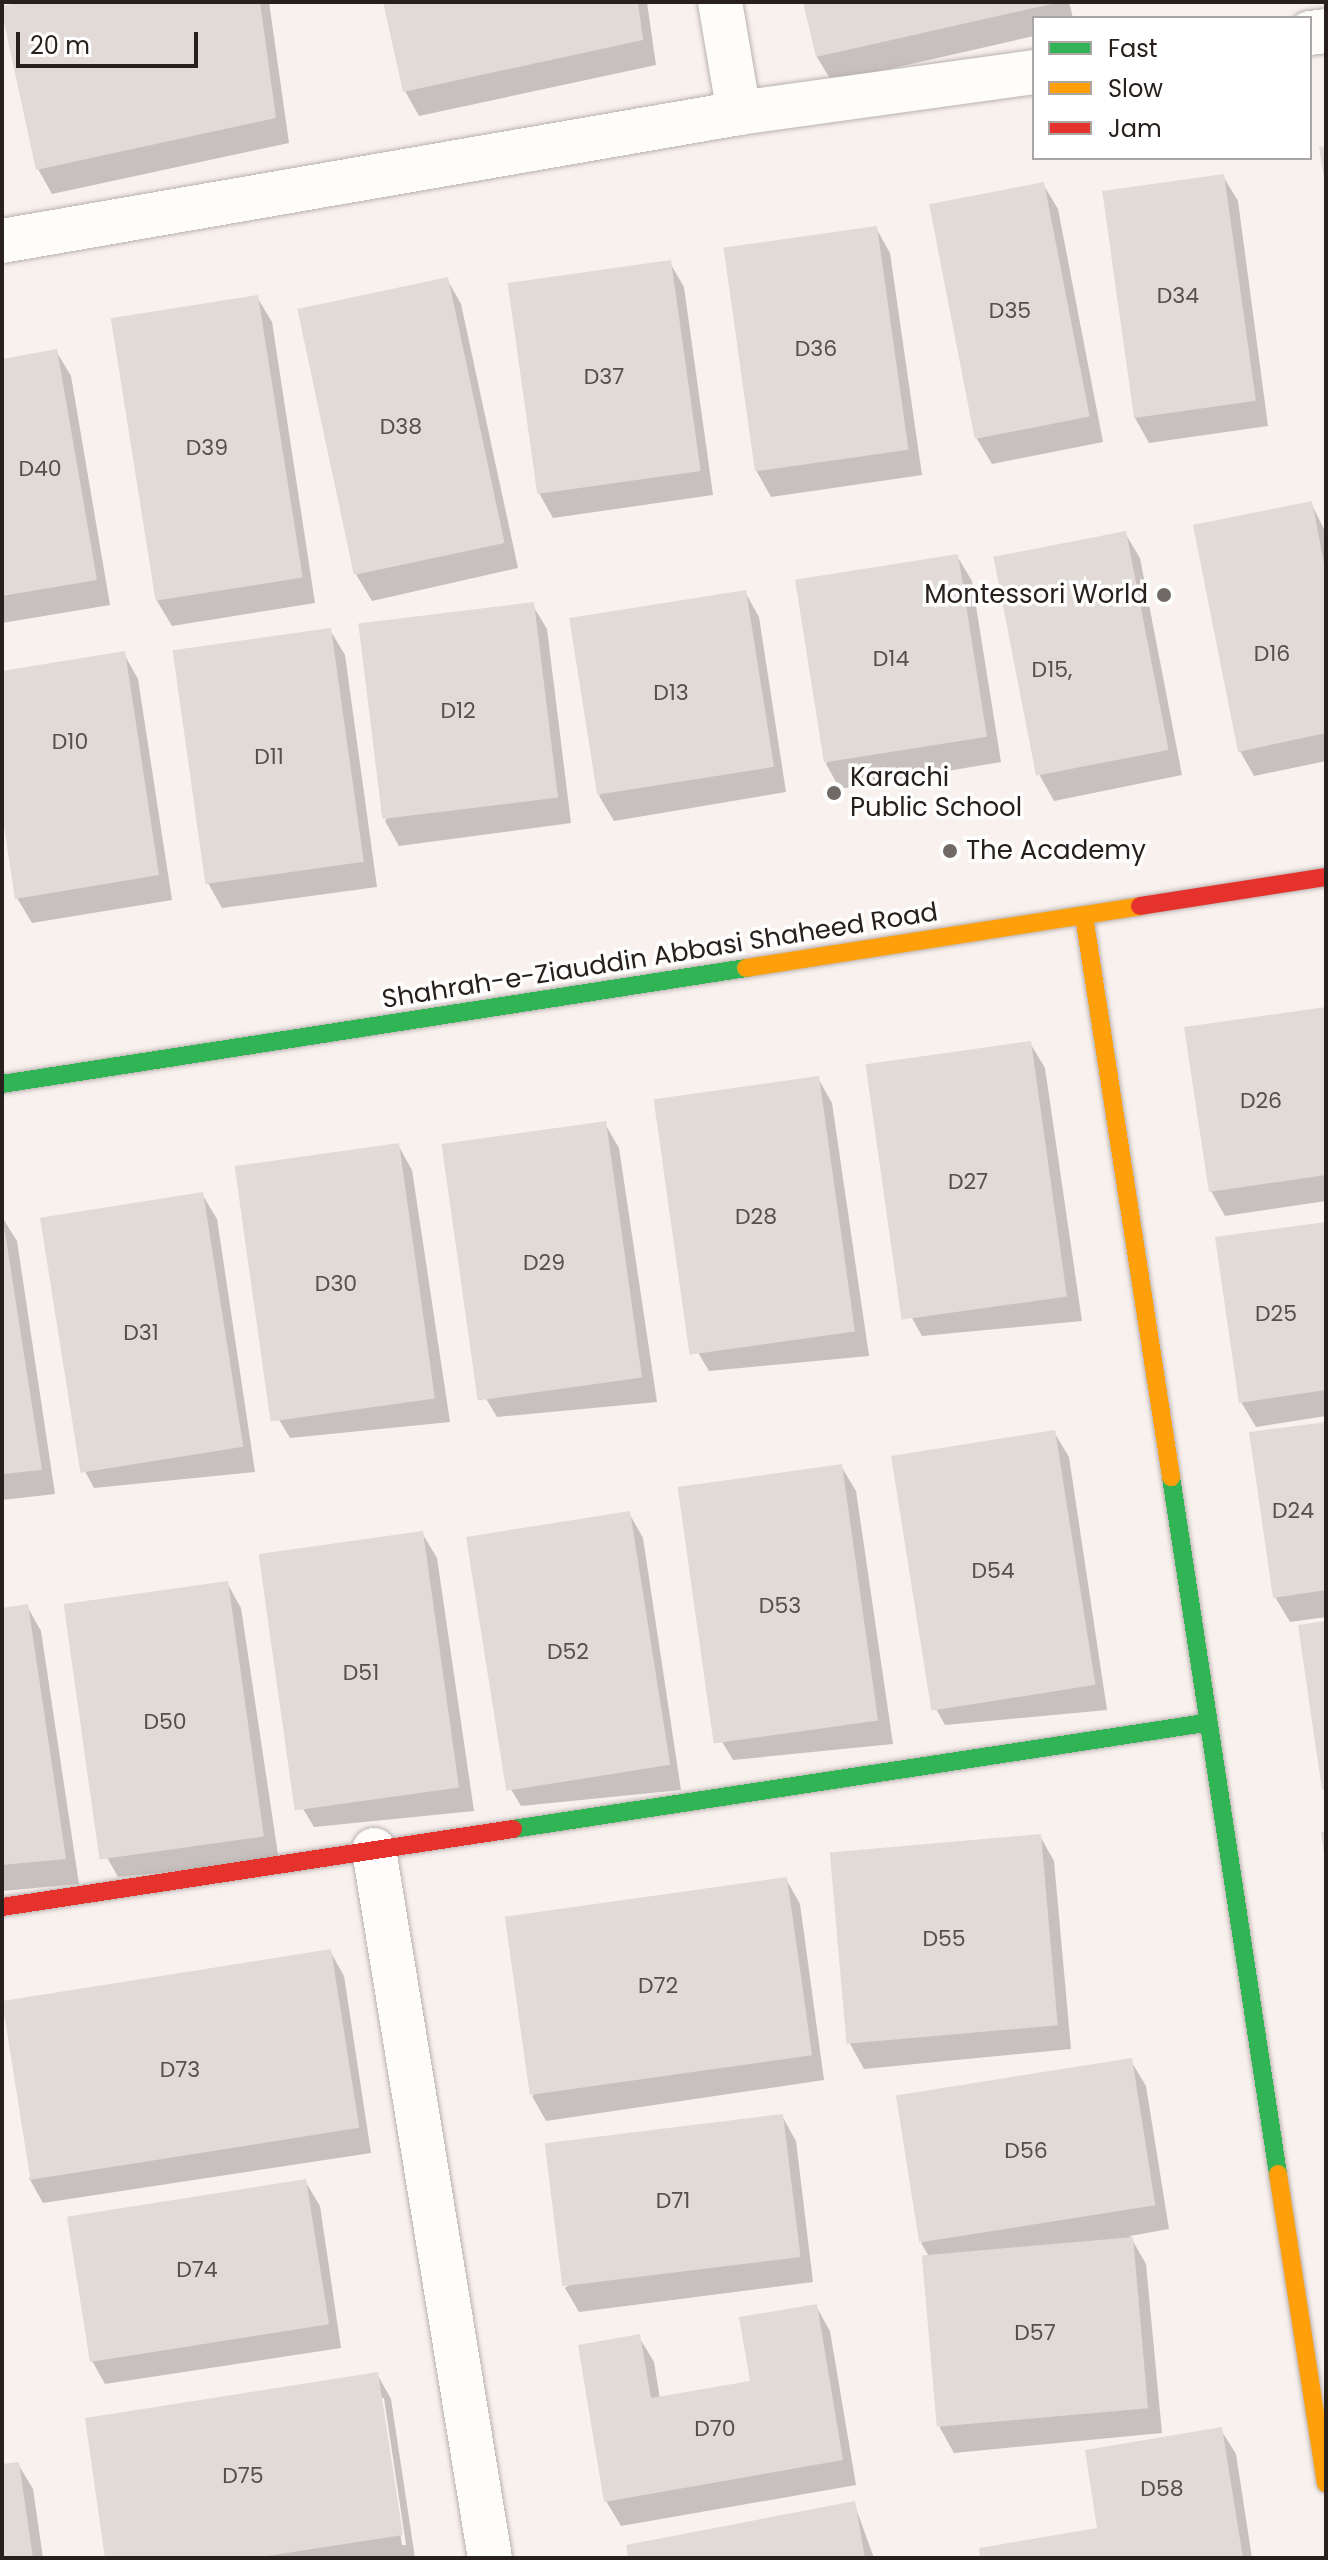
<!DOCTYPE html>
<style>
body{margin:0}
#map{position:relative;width:1328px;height:2560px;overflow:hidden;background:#f9f1ee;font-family:Poppins,sans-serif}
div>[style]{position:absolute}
.shadow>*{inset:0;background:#0003}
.building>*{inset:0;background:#e1dad6;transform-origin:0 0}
.roads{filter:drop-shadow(0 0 2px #b8b1ae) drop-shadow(0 0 2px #b8b1ae)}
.street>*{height:44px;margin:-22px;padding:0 22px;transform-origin:22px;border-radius:22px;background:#fefdfc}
.fast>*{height:18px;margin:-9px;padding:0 9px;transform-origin:9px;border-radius:9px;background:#30b455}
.slow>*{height:18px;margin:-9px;padding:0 9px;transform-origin:9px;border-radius:9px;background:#ff9f0a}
.jam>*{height:18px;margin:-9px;padding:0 9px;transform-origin:9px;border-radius:9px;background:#e5322d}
.dots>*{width:22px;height:22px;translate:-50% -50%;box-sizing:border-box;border:4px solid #fff;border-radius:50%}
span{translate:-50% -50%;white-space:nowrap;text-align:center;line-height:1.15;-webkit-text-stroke:7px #fff;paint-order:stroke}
.number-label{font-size:22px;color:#56504c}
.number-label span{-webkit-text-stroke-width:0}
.poi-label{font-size:26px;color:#27201d}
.right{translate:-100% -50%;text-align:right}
.left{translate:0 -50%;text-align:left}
.street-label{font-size:26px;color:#27201d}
.frame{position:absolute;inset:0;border:4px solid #27201d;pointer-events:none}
.legend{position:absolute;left:1032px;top:16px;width:280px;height:144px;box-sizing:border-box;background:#fff;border:2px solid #a9a6a5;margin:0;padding:10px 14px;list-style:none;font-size:24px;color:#27201d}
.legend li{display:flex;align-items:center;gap:16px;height:40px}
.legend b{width:40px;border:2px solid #a9a6a5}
.scale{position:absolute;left:16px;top:32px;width:182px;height:36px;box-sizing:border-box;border:4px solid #27201d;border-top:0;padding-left:10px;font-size:24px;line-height:28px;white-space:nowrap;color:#27201d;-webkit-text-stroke:6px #fff;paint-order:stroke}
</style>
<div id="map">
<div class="shadow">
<i style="clip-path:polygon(32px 2px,269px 2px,289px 143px,52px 194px,38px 169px)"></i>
<i style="clip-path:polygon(385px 2px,647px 2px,656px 65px,419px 116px,405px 91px)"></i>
<i style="clip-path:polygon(805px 2px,1069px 2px,1073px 18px,1034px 18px,1034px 36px,832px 82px,817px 57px)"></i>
<i style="clip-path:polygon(1223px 176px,1238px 201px,1268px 426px,1149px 443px,1135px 418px,1104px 194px)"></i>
<i style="clip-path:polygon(1043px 184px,1058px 209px,1103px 442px,992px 464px,977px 439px)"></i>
<i style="clip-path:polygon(876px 228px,890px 253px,922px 475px,771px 497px,757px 472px,726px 250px)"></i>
<i style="clip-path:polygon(670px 263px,684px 287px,713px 495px,553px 518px,539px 493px)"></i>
<i style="clip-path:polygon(447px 279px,461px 304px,518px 568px,372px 601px,357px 576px,300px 312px)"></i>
<i style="clip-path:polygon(257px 297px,272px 322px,315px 603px,172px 626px,157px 601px)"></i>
<i style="clip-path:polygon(56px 351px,71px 376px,110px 605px,2px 623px,2px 361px)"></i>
<i style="clip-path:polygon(1311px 503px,1326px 533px,1326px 761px,1254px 776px,1240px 751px)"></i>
<i style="clip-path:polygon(1125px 533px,1140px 558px,1182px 775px,1054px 801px,1040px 776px)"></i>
<i style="clip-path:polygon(957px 556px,972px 581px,1001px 762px,840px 789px,826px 764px)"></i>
<i style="clip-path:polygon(745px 592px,759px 617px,786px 792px,614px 821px,599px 796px)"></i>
<i style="clip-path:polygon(532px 604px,547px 629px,571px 823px,399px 846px,385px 821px)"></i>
<i style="clip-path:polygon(330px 630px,345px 655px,377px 887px,222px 908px,208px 883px)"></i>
<i style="clip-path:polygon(124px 654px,138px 679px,172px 900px,32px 923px,17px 898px,2px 800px,2px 673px)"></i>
<i style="clip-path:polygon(1326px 1009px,1326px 1201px,1225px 1216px,1211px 1191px)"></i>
<i style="clip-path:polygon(1030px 1043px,1045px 1068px,1082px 1321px,922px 1336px,908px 1311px)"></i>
<i style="clip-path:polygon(818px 1078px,832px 1103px,869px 1356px,709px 1371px,694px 1346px)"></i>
<i style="clip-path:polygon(605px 1124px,619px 1148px,657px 1402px,497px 1417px,482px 1392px)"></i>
<i style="clip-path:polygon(398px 1145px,412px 1170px,450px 1422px,290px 1438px,275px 1413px)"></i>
<i style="clip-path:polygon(202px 1194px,217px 1219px,255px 1472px,94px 1488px,80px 1462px)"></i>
<i style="clip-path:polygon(2px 1217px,17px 1241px,55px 1494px,2px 1500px)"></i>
<i style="clip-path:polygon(1326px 1224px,1326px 1416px,1256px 1427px,1241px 1402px)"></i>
<i style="clip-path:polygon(1326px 1424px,1326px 1617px,1290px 1622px,1275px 1597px)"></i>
<i style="clip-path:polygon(1054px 1432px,1069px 1457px,1107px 1710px,945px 1725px,931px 1700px)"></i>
<i style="clip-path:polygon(841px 1466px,856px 1491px,893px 1744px,733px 1760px,718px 1735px)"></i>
<i style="clip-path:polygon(629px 1513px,643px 1538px,681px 1790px,521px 1806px,506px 1781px)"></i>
<i style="clip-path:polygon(422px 1533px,437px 1558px,474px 1811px,314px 1827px,299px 1802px)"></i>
<i style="clip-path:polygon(227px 1583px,241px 1608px,279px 1861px,118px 1877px,104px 1852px)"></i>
<i style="clip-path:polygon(27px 1606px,41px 1631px,79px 1884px,2px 1891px,2px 1610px)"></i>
<i style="clip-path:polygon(1040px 1836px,1054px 1861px,1071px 2049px,864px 2069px,850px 2044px)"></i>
<i style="clip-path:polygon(786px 1879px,800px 1904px,824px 2080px,546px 2121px,532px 2096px)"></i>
<i style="clip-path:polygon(330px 1951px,344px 1976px,371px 2153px,43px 2203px,29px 2178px)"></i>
<i style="clip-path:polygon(1131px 2061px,1146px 2086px,1169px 2229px,1130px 2236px,1146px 2264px,1162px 2433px,954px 2453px,940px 2428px,930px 2258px,921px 2243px)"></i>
<i style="clip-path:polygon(782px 2116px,796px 2141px,813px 2282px,579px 2312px,565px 2288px)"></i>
<i style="clip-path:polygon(305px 2181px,320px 2206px,341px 2348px,105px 2384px,91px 2359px)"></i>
<i style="clip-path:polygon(816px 2306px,830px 2331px,856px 2485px,621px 2526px,606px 2501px,639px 2337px,654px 2362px,660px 2399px,752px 2383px)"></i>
<i style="clip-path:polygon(evenodd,377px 2374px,391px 2399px,415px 2558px,107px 2558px,377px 2374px,380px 2398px,384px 2398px,406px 2545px,402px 2545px,380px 2398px)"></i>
<i style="clip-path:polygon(1221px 2430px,1236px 2454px,1252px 2558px,982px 2558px,1100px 2530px)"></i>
<i style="clip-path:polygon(18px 2464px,33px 2489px,43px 2558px,2px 2558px,2px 2466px)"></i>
<i style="clip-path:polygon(854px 2503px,874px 2558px,630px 2558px)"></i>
</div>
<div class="building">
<i style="clip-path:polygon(22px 2px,260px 2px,276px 118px,36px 170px,2px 13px,2px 6px)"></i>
<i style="clip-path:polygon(383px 2px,638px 2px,643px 40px,403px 92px)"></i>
<i style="clip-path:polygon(803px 2px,1056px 2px,1056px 3px,816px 57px)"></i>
<i style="clip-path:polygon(1326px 146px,1326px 179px,1324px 179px,1319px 147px)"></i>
<i style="left:1224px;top:174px;width:229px;height:123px;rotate:82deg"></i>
<i style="left:1044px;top:182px;width:239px;height:117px;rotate:79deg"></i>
<i style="left:877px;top:226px;width:226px;height:155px;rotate:82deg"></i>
<i style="left:671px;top:260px;width:213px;height:165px;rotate:82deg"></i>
<i style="left:448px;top:277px;width:272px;height:154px;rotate:78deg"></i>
<i style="left:258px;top:295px;width:286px;height:149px;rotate:81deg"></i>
<i style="clip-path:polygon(57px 349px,97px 580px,2px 596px,2px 359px)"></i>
<i style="clip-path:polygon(1312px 501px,1326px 574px,1326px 733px,1238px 752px,1193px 525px)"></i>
<i style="left:1126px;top:531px;width:223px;height:135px;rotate:79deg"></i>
<i style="left:958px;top:554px;width:185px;height:165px;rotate:81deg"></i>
<i style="left:746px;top:590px;width:179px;height:179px;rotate:81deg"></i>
<i style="left:534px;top:602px;width:197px;height:177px;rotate:83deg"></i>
<i style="left:331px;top:628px;width:236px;height:160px;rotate:82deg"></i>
<i style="clip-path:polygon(125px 651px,159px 875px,15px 899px,2px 813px,2px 671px)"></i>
<i style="clip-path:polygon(1326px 1007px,1326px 1175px,1209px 1192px,1184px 1027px)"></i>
<i style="left:1031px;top:1041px;width:258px;height:167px;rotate:82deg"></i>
<i style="left:819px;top:1076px;width:258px;height:167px;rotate:82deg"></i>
<i style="left:606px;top:1121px;width:259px;height:166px;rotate:82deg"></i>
<i style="left:399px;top:1143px;width:258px;height:166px;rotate:82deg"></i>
<i style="left:203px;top:1192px;width:258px;height:165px;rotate:81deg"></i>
<i style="clip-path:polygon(2px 1213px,42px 1470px,2px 1474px)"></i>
<i style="clip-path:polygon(1326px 1222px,1326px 1390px,1239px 1403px,1215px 1237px)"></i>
<i style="clip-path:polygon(1326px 1422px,1326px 1590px,1273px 1598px,1249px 1432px)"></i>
<i style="left:1055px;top:1430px;width:258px;height:166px;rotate:81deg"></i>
<i style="left:842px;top:1464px;width:259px;height:166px;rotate:82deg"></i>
<i style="left:630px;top:1511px;width:257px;height:166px;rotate:81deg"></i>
<i style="left:423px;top:1531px;width:259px;height:166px;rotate:82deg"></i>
<i style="left:228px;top:1581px;width:258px;height:166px;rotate:82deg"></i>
<i style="clip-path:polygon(28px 1604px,66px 1859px,2px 1865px,2px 1608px)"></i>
<i style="clip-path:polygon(1326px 1621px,1326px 1789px,1322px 1790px,1298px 1625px)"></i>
<i style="clip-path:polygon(1321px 1832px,1326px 1832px,1326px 1855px,1324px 1855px)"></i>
<i style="left:1041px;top:1834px;width:192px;height:212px;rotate:85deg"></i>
<i style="left:787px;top:1877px;width:180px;height:285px;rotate:82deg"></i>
<i style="left:331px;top:1949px;width:181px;height:333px;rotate:81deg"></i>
<i style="left:1132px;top:2058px;width:149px;height:239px;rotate:81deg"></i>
<i style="left:783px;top:2114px;width:144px;height:240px;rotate:83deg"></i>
<i style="left:306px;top:2179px;width:147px;height:242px;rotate:81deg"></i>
<i style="left:1133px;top:2237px;width:172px;height:212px;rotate:85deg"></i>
<i style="clip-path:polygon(817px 2304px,843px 2460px,604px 2502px,578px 2345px,640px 2334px,651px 2398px,750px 2381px,739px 2317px)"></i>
<i style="clip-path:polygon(378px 2372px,403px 2535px,254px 2558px,105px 2558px,85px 2418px)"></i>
<i style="clip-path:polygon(1222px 2427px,1243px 2558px,980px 2558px,979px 2548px,1097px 2528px,1085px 2450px)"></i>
<i style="clip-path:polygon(19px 2462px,33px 2558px,2px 2558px,2px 2464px)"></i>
<i style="clip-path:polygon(855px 2501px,865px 2558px,628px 2558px,626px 2545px)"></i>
</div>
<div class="roads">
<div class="street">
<i style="left:720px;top:2px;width:113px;rotate:80.3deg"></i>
<i style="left:1310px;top:33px;width:16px;rotate:-7deg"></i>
<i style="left:2px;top:241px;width:748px;rotate:-9.85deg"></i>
<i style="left:739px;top:113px;width:298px;rotate:-7.9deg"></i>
<i style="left:374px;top:1850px;width:717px;rotate:80.7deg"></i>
</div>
<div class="fast">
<i style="left:2px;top:1084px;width:753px;rotate:-8.86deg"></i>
<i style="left:1171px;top:1477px;width:705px;rotate:81.27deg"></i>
<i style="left:513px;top:1829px;width:700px;rotate:-8.71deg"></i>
</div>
<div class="slow">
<i style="left:1084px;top:916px;width:568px;rotate:81.18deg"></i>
<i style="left:746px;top:968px;width:399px;rotate:-8.9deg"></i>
<i style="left:1278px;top:2174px;width:313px;rotate:81.2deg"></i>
</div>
<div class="jam">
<i style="left:1140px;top:906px;width:188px;rotate:-8.9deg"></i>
<i style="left:2px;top:1907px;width:517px;rotate:-8.68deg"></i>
</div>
</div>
<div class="dots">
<i style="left:1164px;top:595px;background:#706966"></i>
<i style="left:834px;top:793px;background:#706966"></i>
<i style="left:950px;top:851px;background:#706966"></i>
</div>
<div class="number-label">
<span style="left:1178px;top:296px">D34</span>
<span style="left:1010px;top:311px">D35</span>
<span style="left:816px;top:349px">D36</span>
<span style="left:604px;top:377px">D37</span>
<span style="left:401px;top:427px">D38</span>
<span style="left:207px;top:448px">D39</span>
<span style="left:40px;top:469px">D40</span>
<span style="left:1272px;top:654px">D16</span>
<span style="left:891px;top:659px">D14</span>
<span style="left:1052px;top:670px">D15,</span>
<span style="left:671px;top:693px">D13</span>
<span style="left:458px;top:711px">D12</span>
<span style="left:70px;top:742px">D10</span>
<span style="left:269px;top:757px">D11</span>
<span style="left:1261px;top:1101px">D26</span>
<span style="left:968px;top:1182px">D27</span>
<span style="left:756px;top:1217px">D28</span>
<span style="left:544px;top:1263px">D29</span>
<span style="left:336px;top:1284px">D30</span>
<span style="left:1276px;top:1314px">D25</span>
<span style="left:141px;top:1333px">D31</span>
<span style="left:1293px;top:1511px">D24</span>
<span style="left:993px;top:1571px">D54</span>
<span style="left:780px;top:1606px">D53</span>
<span style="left:568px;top:1652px">D52</span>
<span style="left:361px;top:1673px">D51</span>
<span style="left:165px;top:1722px">D50</span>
<span style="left:944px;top:1939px">D55</span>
<span style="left:658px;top:1986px">D72</span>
<span style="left:180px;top:2070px">D73</span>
<span style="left:1026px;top:2151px">D56</span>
<span style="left:673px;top:2201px">D71</span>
<span style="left:197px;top:2270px">D74</span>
<span style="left:1035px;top:2333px">D57</span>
<span style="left:715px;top:2429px">D70</span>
<span style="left:243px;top:2476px">D75</span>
<span style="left:1162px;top:2489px">D58</span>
</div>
<div class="poi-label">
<span class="right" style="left:1148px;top:595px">Montessori World</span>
<span class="left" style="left:850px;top:793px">Karachi<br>Public School</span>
<span class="left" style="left:966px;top:851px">The Academy</span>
</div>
<div class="street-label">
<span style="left:660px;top:956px;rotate:-9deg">Shahrah-e-Ziauddin Abbasi Shaheed Road</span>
</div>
<div class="frame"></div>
<ul class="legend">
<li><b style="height:10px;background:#30b455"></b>Fast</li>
<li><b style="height:10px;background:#ff9f0a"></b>Slow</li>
<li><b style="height:10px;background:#e5322d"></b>Jam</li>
</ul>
<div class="scale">20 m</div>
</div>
